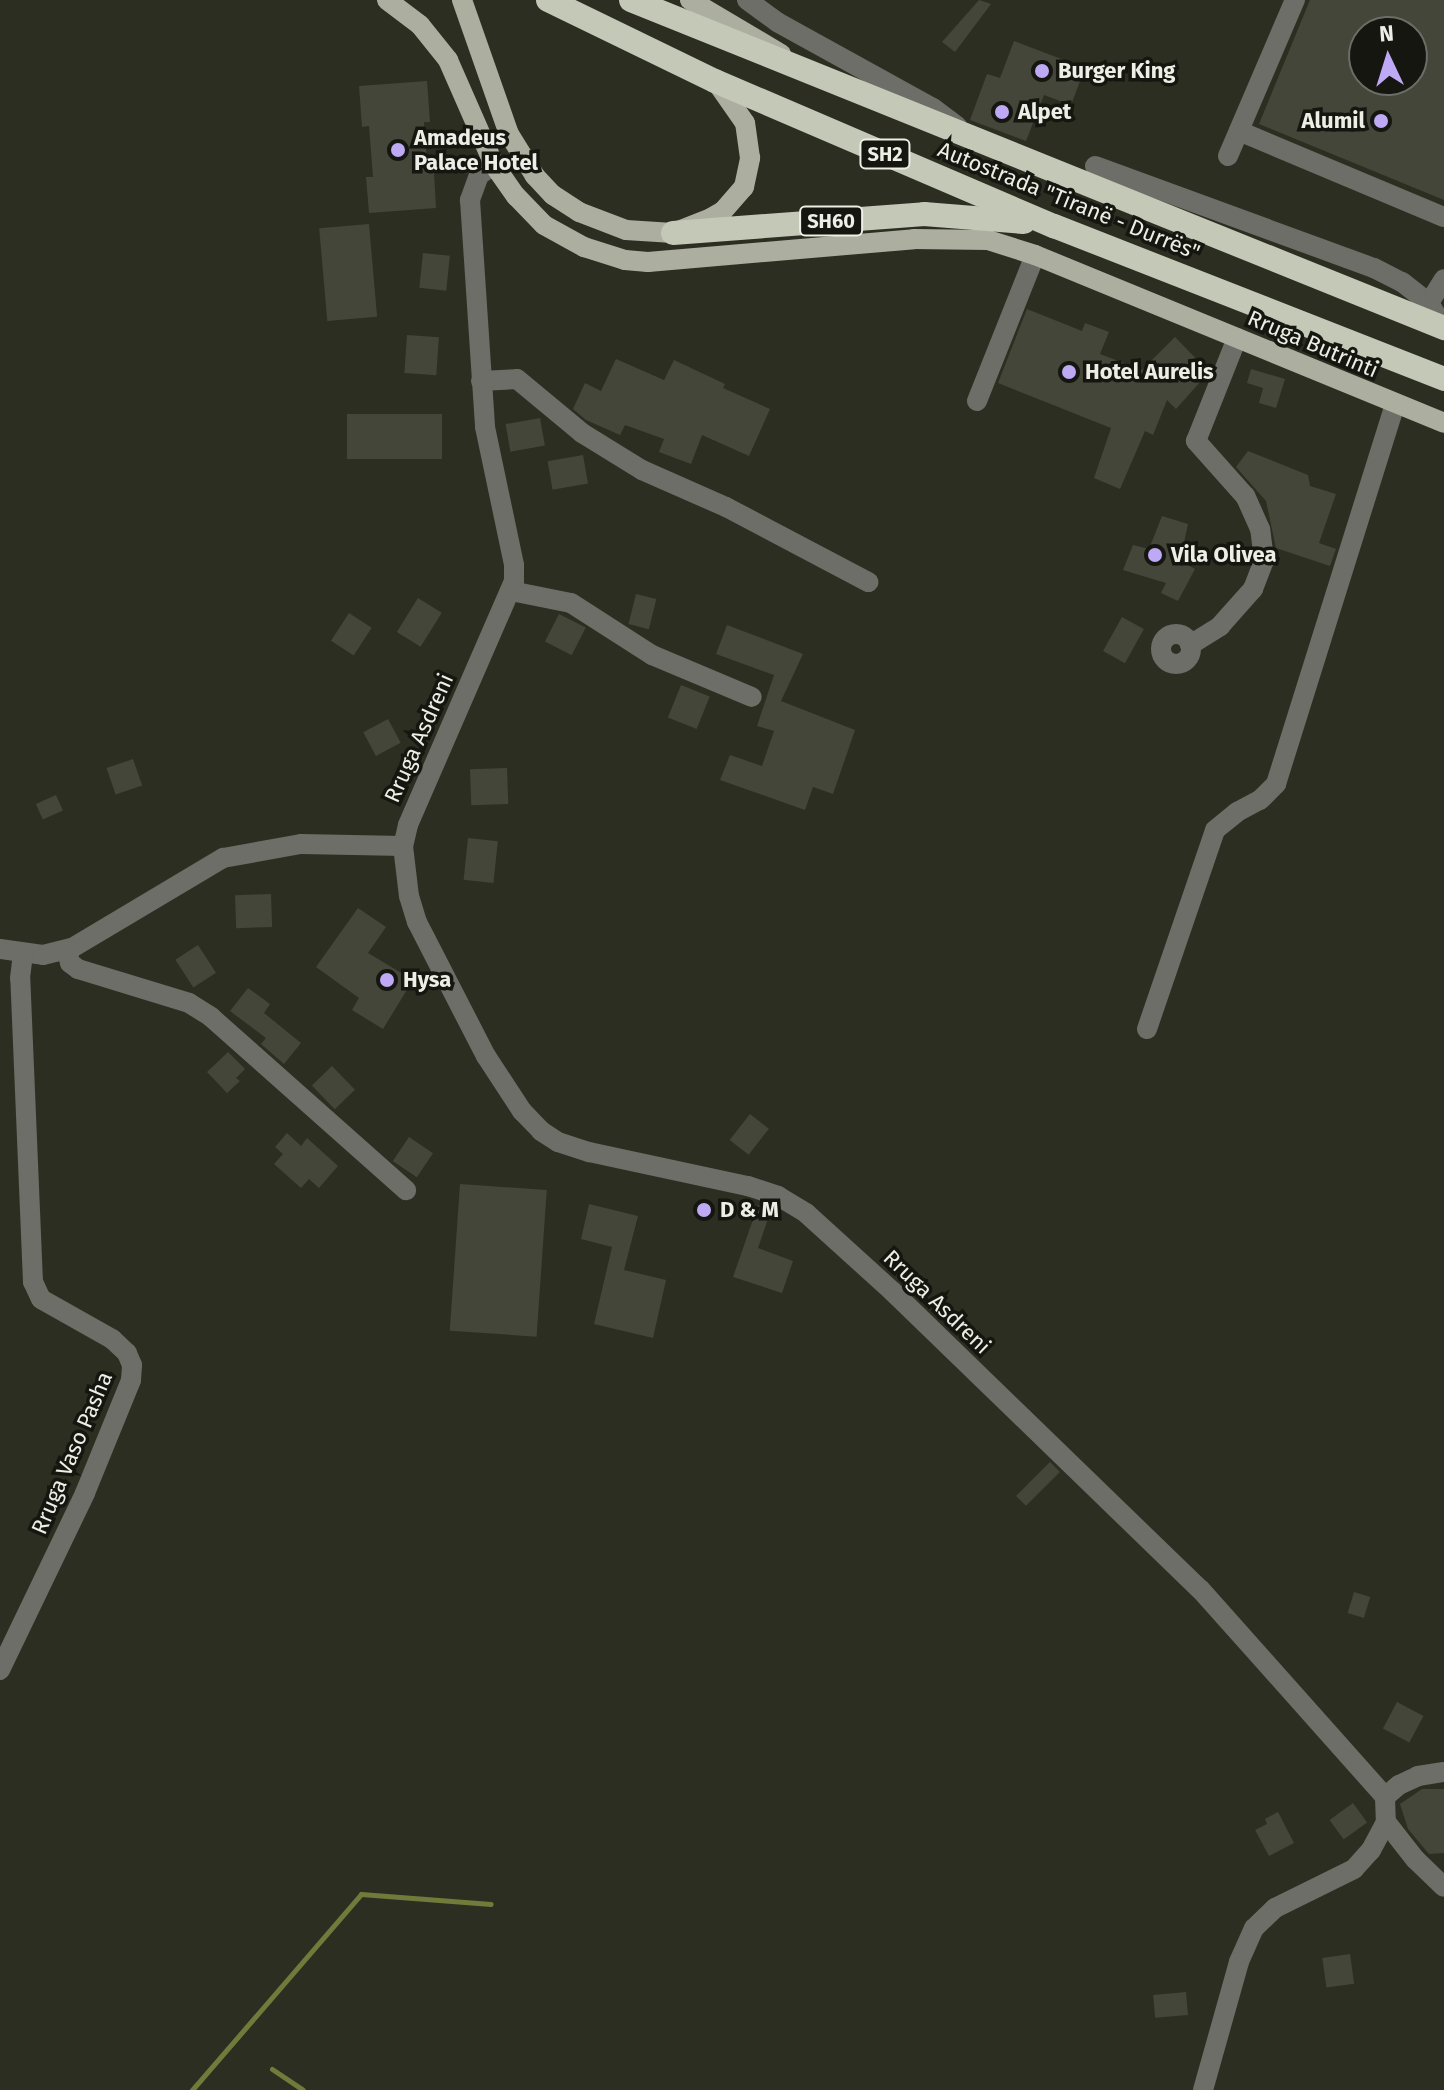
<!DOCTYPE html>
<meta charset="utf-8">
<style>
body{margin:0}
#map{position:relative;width:1444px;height:2090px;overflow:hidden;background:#2c2e21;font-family:"Fira Sans",sans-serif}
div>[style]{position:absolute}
.stream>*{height:5px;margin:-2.5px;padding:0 2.5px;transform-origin:2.5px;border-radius:2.5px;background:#707a3b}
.building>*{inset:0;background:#434638;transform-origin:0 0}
.minor>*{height:20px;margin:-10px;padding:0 10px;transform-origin:10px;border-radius:10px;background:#6c6e67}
.minor>.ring{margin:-10px;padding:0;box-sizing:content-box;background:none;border:20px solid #6c6e67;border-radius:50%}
.major>*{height:20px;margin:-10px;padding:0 10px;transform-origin:10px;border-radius:10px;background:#acafa0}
.highway>*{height:24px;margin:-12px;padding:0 12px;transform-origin:12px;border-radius:12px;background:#c4c8b7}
.dots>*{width:22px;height:22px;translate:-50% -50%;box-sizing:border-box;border:4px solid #151610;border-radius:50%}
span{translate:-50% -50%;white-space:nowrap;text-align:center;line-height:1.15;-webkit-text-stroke:7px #151610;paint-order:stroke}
.shield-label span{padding:2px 6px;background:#151610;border:2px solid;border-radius:6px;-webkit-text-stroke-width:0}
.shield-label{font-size:20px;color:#edefe6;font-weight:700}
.poi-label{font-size:22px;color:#edefe6;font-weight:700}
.left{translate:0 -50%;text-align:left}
.right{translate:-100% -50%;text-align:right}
.street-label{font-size:22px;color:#edefe6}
.north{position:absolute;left:1348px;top:16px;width:80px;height:80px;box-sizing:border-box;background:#151610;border:2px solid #6b6d66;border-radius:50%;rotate:356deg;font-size:22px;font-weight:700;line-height:32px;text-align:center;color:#edefe6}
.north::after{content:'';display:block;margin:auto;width:28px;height:36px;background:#bea9f4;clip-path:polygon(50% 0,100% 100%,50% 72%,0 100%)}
</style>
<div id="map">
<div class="stream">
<i style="left:272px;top:2069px;width:37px;rotate:34deg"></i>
<i style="left:192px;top:2090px;width:259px;rotate:-49.2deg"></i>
<i style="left:361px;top:1894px;width:130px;rotate:4.4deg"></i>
</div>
<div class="building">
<i style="clip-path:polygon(979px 0,991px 4px,955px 52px,942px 42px)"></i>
<i style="clip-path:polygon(evenodd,1310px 0,1444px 0,1444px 200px,1259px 124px,1310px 0,1364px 32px,1412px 32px,1412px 80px,1364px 80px,1364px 32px)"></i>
<i style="clip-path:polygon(1014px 41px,1085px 68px,1071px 105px,1044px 95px,1026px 141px,970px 120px,987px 74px,1000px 78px)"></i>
<i style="clip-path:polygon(427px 81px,430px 122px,424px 122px,428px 173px,434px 172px,436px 208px,369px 213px,366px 177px,373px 177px,369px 126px,362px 127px,359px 86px)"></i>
<i style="left:369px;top:224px;width:93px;height:50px;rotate:85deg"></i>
<i style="left:423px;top:253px;width:27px;height:35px;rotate:6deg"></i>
<i style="clip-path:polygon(1027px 309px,1082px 331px,1085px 323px,1109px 332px,1100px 354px,1142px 370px,1175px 337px,1209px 372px,1176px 409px,1167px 400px,1153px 435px,1145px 431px,1120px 489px,1094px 478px,1111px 428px,998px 383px)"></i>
<i style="left:407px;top:335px;width:32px;height:38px;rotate:4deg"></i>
<i style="clip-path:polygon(616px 359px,664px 380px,674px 360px,725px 384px,723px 388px,770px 409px,749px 456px,702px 435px,691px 464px,659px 452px,664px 439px,625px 425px,620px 435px,586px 420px,573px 409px,585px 383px,601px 391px)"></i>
<i style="clip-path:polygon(1251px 369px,1285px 379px,1276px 408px,1259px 403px,1263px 388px,1247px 383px)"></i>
<i style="left:347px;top:414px;width:95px;height:45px"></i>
<i style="left:540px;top:418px;width:28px;height:35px;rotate:80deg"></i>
<i style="clip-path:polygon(1248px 451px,1308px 475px,1310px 486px,1336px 494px,1319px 543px,1336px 549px,1330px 566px,1276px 548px,1266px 501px,1236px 467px)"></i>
<i style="left:583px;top:455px;width:29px;height:36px;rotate:80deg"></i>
<i style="clip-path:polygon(1162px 516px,1188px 524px,1180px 561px,1195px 569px,1178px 601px,1161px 593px,1166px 583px,1123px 570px,1133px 545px,1149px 549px)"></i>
<i style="left:636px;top:594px;width:21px;height:31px;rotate:14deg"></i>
<i style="left:418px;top:598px;width:28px;height:40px;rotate:32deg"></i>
<i style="left:349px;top:613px;width:27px;height:33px;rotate:33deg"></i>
<i style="left:559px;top:614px;width:30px;height:31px;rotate:27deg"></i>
<i style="left:1122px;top:617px;width:25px;height:39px;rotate:29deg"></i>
<i style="clip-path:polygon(727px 625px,803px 654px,781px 701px,855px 730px,833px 794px,813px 787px,805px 810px,720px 780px,730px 755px,762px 766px,774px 731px,757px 726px,774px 675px,716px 654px)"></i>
<i style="left:681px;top:685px;width:31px;height:35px;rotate:22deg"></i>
<i style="left:388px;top:719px;width:27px;height:28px;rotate:62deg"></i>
<i style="left:133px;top:759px;width:28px;height:28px;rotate:71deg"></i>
<i style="left:507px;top:768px;width:36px;height:37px;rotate:88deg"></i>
<i style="left:56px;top:795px;width:17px;height:22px;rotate:66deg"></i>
<i style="left:468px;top:838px;width:30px;height:42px;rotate:6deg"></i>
<i style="left:271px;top:894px;width:33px;height:36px;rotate:88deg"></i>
<i style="clip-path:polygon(358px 908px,386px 927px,368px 953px,413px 980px,383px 1029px,352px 1010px,359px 998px,316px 967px)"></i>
<i style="left:198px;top:945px;width:33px;height:27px;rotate:57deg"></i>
<i style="clip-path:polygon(248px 988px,270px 1004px,264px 1013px,301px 1043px,284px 1064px,261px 1044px,266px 1038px,230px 1011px)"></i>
<i style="clip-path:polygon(228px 1052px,245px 1069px,236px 1078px,240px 1081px,227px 1093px,207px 1072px)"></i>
<i style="left:332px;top:1066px;width:33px;height:28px;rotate:46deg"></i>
<i style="left:750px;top:1114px;width:24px;height:33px;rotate:38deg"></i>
<i style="clip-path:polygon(287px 1133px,301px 1146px,307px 1138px,338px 1166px,319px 1188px,309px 1179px,301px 1188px,274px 1164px,283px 1154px,275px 1147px)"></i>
<i style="left:409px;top:1137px;width:29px;height:29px;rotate:34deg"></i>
<i style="left:460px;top:1184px;width:87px;height:147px;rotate:4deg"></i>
<i style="clip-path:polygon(589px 1204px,638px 1216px,624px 1270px,666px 1280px,653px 1338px,594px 1324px,612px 1247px,581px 1239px)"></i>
<i style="clip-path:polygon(758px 1205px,771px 1210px,758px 1248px,793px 1261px,782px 1293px,733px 1277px)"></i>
<i style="left:1050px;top:1462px;width:14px;height:48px;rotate:45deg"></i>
<i style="left:1354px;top:1592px;width:17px;height:22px;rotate:17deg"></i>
<i style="left:1397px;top:1702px;width:30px;height:30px;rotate:28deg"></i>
<i style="clip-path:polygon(1422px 1789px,1444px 1789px,1444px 1853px,1429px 1854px,1408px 1829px,1400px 1804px)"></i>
<i style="left:1353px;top:1803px;width:24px;height:29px;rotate:54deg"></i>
<i style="clip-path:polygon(1278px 1812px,1294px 1843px,1269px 1856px,1255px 1830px,1267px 1824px,1265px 1819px)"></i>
<i style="left:1350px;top:1954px;width:30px;height:28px;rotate:82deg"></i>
<i style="left:1186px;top:1992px;width:23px;height:33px;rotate:85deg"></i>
</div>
<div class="minor">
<i style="left:747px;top:0;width:37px;rotate:36deg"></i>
<i style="left:777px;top:22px;width:178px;rotate:28.9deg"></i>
<i style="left:933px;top:108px;width:30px;rotate:37deg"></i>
<i style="left:1239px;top:131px;width:222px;rotate:22.8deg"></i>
<i style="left:1228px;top:156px;width:170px;rotate:-66.8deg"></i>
<i style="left:494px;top:165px;width:18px;rotate:146deg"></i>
<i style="left:479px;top:175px;width:27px;rotate:110deg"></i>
<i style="left:470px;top:200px;width:227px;rotate:86.2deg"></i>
<i style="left:485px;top:427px;width:141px;rotate:78.1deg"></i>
<i style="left:514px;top:565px;width:16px;rotate:90deg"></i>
<i style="left:514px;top:581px;width:266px;rotate:113.5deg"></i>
<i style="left:408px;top:825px;width:22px;rotate:103deg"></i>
<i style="left:403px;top:846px;width:50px;rotate:83.2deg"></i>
<i style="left:409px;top:896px;width:27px;rotate:73deg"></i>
<i style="left:417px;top:922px;width:151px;rotate:62.8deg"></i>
<i style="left:486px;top:1056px;width:66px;rotate:56.8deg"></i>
<i style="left:522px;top:1111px;width:28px;rotate:46deg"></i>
<i style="left:541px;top:1131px;width:20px;rotate:33deg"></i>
<i style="left:558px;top:1142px;width:33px;rotate:18deg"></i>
<i style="left:589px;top:1152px;width:163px;rotate:12.1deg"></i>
<i style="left:748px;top:1186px;width:32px;rotate:18deg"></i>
<i style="left:778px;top:1196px;width:33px;rotate:31deg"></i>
<i style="left:806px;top:1213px;width:116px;rotate:42.2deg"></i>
<i style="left:892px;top:1291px;width:429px;rotate:44.1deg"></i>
<i style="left:1200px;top:1589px;width:278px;rotate:48.3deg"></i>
<i style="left:1385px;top:1797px;width:25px;rotate:88deg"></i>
<i style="left:1386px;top:1822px;width:32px;rotate:118deg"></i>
<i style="left:1371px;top:1850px;width:25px;rotate:132deg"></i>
<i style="left:1354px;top:1869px;width:88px;rotate:153.7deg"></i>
<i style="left:1275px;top:1908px;width:29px;rotate:136deg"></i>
<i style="left:1254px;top:1928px;width:37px;rotate:114deg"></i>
<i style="left:1239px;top:1962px;width:133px;rotate:105.7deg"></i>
<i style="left:1095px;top:166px;width:297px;rotate:20.1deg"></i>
<i style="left:1374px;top:268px;width:31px;rotate:27deg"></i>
<i style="left:1402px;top:282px;width:34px;rotate:38deg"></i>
<i style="left:1429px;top:303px;width:29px;rotate:59deg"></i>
<i style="left:1429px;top:303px;width:28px;rotate:-58deg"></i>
<i style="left:481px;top:381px;width:36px;rotate:-3deg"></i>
<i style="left:517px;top:379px;width:85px;rotate:39.7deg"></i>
<i style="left:582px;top:433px;width:70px;rotate:31.7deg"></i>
<i style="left:642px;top:470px;width:92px;rotate:23.8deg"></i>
<i style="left:726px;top:507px;width:161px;rotate:27.8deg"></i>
<i style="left:977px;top:401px;width:157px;rotate:-68.3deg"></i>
<i style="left:511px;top:591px;width:61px;rotate:11.3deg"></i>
<i style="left:571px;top:603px;width:96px;rotate:32.7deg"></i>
<i style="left:652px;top:655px;width:108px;rotate:22.8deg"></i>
<i class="ring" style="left:1161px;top:634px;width:10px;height:10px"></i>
<i style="left:1190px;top:645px;width:36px;rotate:-32deg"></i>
<i style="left:1220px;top:626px;width:50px;rotate:-48.3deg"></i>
<i style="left:1253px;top:589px;width:31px;rotate:-69deg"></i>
<i style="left:1264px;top:560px;width:31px;rotate:-97deg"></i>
<i style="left:1260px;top:529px;width:36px;rotate:-114deg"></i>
<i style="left:1245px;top:496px;width:74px;rotate:-131.7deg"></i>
<i style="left:1196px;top:441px;width:111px;rotate:-68.3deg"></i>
<i style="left:0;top:949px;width:43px;rotate:7.9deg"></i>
<i style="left:43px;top:955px;width:30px;rotate:-14deg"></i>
<i style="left:72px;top:948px;width:176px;rotate:-30.8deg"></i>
<i style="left:223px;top:858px;width:79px;rotate:-10.2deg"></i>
<i style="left:301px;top:844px;width:102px;rotate:1.1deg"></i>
<i style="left:67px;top:950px;width:13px;rotate:77deg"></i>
<i style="left:70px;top:963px;width:10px;rotate:37deg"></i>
<i style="left:78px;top:969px;width:116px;rotate:17deg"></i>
<i style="left:189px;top:1003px;width:26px;rotate:32deg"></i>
<i style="left:211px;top:1017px;width:261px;rotate:41.6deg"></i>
<i style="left:1147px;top:1029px;width:210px;rotate:-71.1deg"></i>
<i style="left:1215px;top:830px;width:28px;rotate:-39deg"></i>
<i style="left:1237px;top:812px;width:26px;rotate:-28deg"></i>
<i style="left:1260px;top:800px;width:23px;rotate:-45deg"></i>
<i style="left:1276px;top:784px;width:398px;rotate:-72.6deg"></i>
<i style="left:0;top:1670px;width:196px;rotate:-64.3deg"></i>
<i style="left:85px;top:1493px;width:122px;rotate:-67.8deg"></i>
<i style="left:131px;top:1380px;width:15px;rotate:-86deg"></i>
<i style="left:132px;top:1365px;width:13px;rotate:-113deg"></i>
<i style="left:127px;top:1353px;width:21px;rotate:-137deg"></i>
<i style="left:112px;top:1339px;width:81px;rotate:-150.6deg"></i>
<i style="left:41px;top:1299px;width:19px;rotate:-115deg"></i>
<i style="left:33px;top:1282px;width:304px;rotate:-92.4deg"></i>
<i style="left:20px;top:978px;width:23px;rotate:-83deg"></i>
<i style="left:1385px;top:1797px;width:18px;rotate:-41deg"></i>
<i style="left:1399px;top:1785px;width:21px;rotate:-25deg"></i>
<i style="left:1418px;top:1776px;width:26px;rotate:-9deg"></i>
<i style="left:1386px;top:1822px;width:47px;rotate:51.9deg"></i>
<i style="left:1415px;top:1859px;width:40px;rotate:44deg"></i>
</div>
<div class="major">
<i style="left:387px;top:0;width:41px;rotate:37.1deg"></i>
<i style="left:420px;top:25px;width:45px;rotate:51.3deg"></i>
<i style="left:448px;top:60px;width:115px;rotate:66.3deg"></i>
<i style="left:494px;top:165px;width:38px;rotate:55deg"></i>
<i style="left:516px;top:196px;width:40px;rotate:46deg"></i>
<i style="left:544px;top:225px;width:46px;rotate:28.8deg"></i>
<i style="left:584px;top:247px;width:43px;rotate:17.6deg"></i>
<i style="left:625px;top:260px;width:23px;rotate:5deg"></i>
<i style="left:648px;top:262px;width:267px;rotate:-4.9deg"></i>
<i style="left:914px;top:239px;width:74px;rotate:0.8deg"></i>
<i style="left:988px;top:240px;width:49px;rotate:17.7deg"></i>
<i style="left:1035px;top:255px;width:442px;rotate:22.3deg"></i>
<i style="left:462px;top:0;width:142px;rotate:70.7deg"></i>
<i style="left:509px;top:134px;width:49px;rotate:58.2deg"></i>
<i style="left:535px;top:176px;width:26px;rotate:47deg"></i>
<i style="left:553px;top:195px;width:31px;rotate:33deg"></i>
<i style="left:579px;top:212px;width:50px;rotate:21deg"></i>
<i style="left:626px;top:230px;width:47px;rotate:3.7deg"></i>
<i style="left:673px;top:233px;width:41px;rotate:-21.5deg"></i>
<i style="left:711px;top:218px;width:14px;rotate:-30deg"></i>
<i style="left:723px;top:211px;width:32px;rotate:-49deg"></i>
<i style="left:744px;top:187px;width:30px;rotate:-78deg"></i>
<i style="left:750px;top:158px;width:35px;rotate:-98deg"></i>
<i style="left:745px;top:123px;width:49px;rotate:-125deg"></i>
<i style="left:690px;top:0;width:106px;rotate:30.7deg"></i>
</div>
<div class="highway">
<i style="left:548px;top:0;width:186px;rotate:25.9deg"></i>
<i style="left:715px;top:81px;width:369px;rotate:23.2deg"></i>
<i style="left:1054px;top:226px;width:419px;rotate:21.4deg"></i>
<i style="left:631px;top:0;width:877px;rotate:21.97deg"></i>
<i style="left:673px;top:233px;width:252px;rotate:-4.3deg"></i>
<i style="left:924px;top:214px;width:100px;rotate:4.6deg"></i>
</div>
<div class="dots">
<i style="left:1042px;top:71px;background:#bea9f4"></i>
<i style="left:1002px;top:112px;background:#bea9f4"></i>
<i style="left:1381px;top:121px;background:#bea9f4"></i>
<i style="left:398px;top:150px;background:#bea9f4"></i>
<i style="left:1069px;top:372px;background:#bea9f4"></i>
<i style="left:1155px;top:555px;background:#bea9f4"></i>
<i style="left:387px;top:980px;background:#bea9f4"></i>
<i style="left:704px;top:1210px;background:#bea9f4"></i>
</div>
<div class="shield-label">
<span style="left:885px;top:154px">SH2</span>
<span style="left:831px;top:221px">SH60</span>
</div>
<div class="poi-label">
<span class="left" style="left:1058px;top:71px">Burger King</span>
<span class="left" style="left:1018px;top:112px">Alpet</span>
<span class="right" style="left:1365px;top:121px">Alumil</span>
<span class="left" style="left:414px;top:150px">Amadeus<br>Palace Hotel</span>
<span class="left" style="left:1085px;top:372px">Hotel Aurelis</span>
<span class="left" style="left:1171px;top:555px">Vila Olivea</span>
<span class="left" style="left:403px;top:980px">Hysa</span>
<span class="left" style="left:720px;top:1210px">D &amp; M</span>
</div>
<div class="street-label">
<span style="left:1069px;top:201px;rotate:22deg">Autostrada "Tiranë - Durrës"</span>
<span style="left:1313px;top:344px;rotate:23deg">Rruga Butrinti</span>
<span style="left:419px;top:738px;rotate:-66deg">Rruga Asdreni</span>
<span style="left:937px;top:1302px;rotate:44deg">Rruga Asdreni</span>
<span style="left:72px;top:1453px;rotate:-67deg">Rruga Vaso Pasha</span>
</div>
<div class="north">N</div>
</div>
